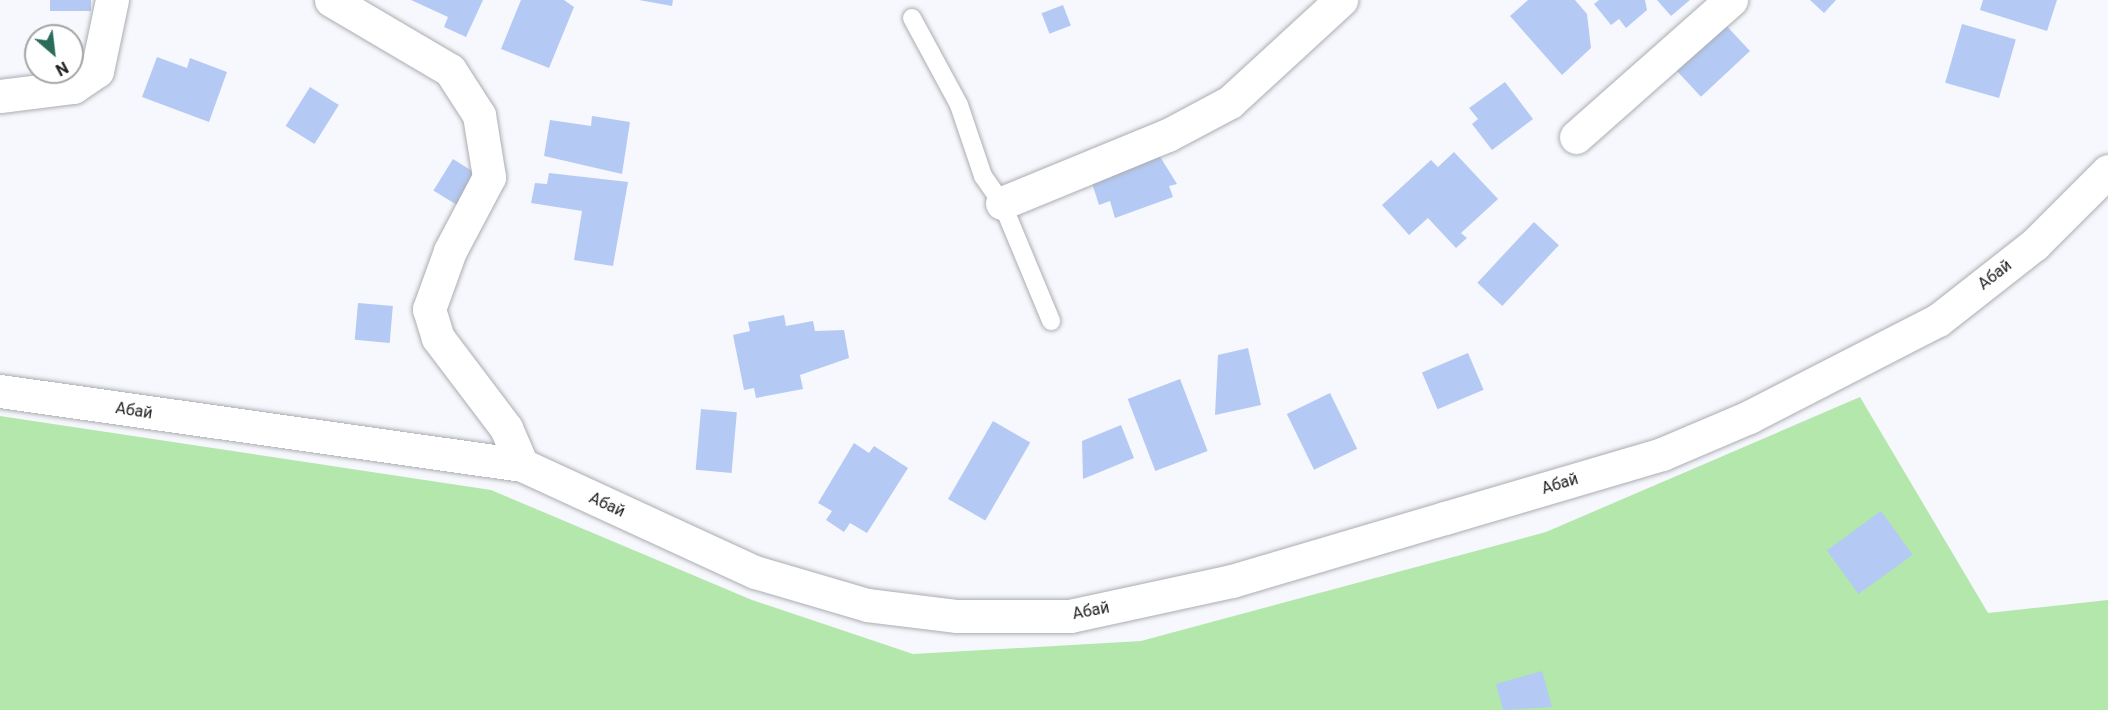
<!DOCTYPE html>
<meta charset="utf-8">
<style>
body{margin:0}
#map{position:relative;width:2108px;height:710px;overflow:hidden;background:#f6f8fd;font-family:Roboto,sans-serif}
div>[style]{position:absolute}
.green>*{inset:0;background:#b3e7ab}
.building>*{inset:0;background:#b4caf4;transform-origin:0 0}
.roads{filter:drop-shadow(0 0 2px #abadb1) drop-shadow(0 0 2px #abadb1)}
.service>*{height:18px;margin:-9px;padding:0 9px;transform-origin:9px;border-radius:9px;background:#fff}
.minor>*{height:33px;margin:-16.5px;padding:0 16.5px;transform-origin:16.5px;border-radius:16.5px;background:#fff}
.tertiary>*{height:33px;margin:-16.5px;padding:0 16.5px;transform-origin:16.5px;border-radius:16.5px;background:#fff}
span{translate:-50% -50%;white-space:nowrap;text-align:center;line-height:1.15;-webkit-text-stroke:5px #fff;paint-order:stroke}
.street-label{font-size:16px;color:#1c1d1e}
.north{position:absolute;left:24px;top:24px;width:60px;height:60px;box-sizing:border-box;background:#fff;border:2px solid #a4a5a5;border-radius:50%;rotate:152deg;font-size:16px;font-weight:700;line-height:24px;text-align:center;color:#1c1d1e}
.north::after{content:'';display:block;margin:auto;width:21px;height:27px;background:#2b6b59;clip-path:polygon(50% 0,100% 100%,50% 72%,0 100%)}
</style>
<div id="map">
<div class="green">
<i style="clip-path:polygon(1860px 397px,1988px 613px,2108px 600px,2108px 710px,0 710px,0 416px,491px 490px,752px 600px,913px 654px,1141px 641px,1546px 532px)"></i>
</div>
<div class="building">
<i style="left:50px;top:0;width:41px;height:11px"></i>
<i style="clip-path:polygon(411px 0,483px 0,466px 37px,444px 27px,448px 17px)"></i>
<i style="clip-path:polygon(521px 0,564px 0,574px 7px,549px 68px,501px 49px)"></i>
<i style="clip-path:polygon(639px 0,673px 0,672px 6px)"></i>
<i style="clip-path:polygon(1528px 0,1575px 0,1587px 14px,1591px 48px,1562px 75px,1510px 16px)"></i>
<i style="clip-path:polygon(1599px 0,1645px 0,1647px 10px,1626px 28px,1619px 19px,1611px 25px,1594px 4px)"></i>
<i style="clip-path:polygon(1657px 0,1690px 0,1671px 16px)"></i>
<i style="clip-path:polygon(1810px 0,1836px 0,1824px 13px)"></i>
<i style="clip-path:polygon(1983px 0,2057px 0,2047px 31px,1980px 10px)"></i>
<i style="left:1063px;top:5px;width:22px;height:23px;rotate:69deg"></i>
<i style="left:1722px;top:21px;width:41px;height:67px;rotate:47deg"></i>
<i style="left:1962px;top:24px;width:56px;height:61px;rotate:16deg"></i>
<i style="clip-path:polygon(157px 57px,187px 68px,190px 58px,227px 72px,209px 122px,142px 97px)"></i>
<i style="clip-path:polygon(1505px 82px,1533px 119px,1492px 150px,1472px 124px,1478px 119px,1469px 108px)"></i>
<i style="left:310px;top:87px;width:34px;height:46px;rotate:32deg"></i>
<i style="clip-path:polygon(592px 116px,630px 122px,622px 174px,544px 156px,550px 120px,591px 126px)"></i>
<i style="clip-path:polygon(1454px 152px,1498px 199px,1461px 233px,1467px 238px,1456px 248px,1428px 218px,1409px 235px,1382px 205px,1431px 160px,1438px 167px)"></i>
<i style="clip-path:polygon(1159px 155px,1177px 184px,1169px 186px,1173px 197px,1115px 218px,1110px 201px,1099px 205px,1089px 174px)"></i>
<i style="left:453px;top:159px;width:32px;height:37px;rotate:32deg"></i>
<i style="clip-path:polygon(549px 173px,628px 182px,613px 266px,574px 260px,582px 211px,531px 203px,535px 183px,547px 184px)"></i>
<i style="left:1534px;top:222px;width:34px;height:83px;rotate:43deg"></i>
<i style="left:358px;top:303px;width:35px;height:37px;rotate:5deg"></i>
<i style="clip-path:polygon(784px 315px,786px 326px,813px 321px,815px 331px,844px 330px,849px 358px,800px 375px,803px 389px,756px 398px,754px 388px,744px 390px,733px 335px,750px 331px,748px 322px)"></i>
<i style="clip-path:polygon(1248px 348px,1261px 405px,1215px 415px,1218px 355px)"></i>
<i style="left:1468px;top:353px;width:40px;height:50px;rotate:67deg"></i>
<i style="left:1180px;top:379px;width:77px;height:56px;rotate:69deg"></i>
<i style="left:1330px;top:393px;width:62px;height:48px;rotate:64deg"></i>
<i style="left:701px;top:409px;width:36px;height:61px;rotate:5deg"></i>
<i style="left:993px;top:421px;width:43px;height:90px;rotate:30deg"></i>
<i style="clip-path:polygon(1121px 425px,1134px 458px,1083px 479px,1082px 441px)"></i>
<i style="clip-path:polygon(854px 443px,869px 453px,874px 446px,908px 468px,867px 533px,850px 523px,844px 532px,826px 520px,832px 511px,818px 503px)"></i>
<i style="left:1881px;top:511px;width:54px;height:67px;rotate:54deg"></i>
<i style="clip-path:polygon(1542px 671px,1552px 707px,1503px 710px,1496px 684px)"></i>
</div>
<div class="roads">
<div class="service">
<i style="left:912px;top:18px;width:99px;rotate:61.6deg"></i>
<i style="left:959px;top:105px;width:75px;rotate:71.3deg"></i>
<i style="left:983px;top:176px;width:33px;rotate:55deg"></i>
<i style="left:1002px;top:203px;width:128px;rotate:67.4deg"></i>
</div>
<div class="minor">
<i style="left:331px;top:0;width:138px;rotate:30.5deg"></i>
<i style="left:450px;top:70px;width:54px;rotate:57.2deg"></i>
<i style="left:479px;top:115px;width:63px;rotate:80.8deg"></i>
<i style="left:489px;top:177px;width:84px;rotate:117.8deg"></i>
<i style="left:450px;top:251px;width:62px;rotate:109.9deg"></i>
<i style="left:429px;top:309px;width:30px;rotate:73deg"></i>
<i style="left:438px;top:338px;width:113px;rotate:52.9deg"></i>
<i style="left:506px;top:428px;width:40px;rotate:66.6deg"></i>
<i style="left:0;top:96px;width:74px;rotate:-7deg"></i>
<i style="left:73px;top:87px;width:29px;rotate:-34deg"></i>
<i style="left:97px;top:71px;width:73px;rotate:-78.1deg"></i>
<i style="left:1576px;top:137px;width:207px;rotate:-41.5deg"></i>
<i style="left:1002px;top:203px;width:179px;rotate:-22.3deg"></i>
<i style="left:1168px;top:135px;width:70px;rotate:-28deg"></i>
<i style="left:1230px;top:102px;width:151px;rotate:-42.6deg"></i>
</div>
<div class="tertiary">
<i style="left:0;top:391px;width:527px;rotate:8.07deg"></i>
<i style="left:522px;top:465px;width:256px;rotate:24.7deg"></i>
<i style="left:755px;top:572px;width:117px;rotate:16.4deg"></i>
<i style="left:867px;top:605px;width:91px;rotate:7deg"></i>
<i style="left:957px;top:616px;width:113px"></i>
<i style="left:1070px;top:616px;width:166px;rotate:-12.2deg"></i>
<i style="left:1232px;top:581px;width:222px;rotate:-16.5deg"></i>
<i style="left:1445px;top:518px;width:226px;rotate:-16.4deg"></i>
<i style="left:1662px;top:454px;width:95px;rotate:-23deg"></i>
<i style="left:1749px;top:417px;width:212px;rotate:-27.2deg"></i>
<i style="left:1938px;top:320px;width:123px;rotate:-38.1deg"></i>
<i style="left:2035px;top:244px;width:103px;rotate:-45deg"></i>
</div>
</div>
<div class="street-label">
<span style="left:1995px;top:275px;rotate:-38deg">Абай</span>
<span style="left:134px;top:411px;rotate:9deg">Абай</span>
<span style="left:1560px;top:484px;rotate:-17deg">Абай</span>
<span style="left:607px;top:505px;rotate:25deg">Абай</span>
<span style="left:1091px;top:611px;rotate:-11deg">Абай</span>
</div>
<div class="north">N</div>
</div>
